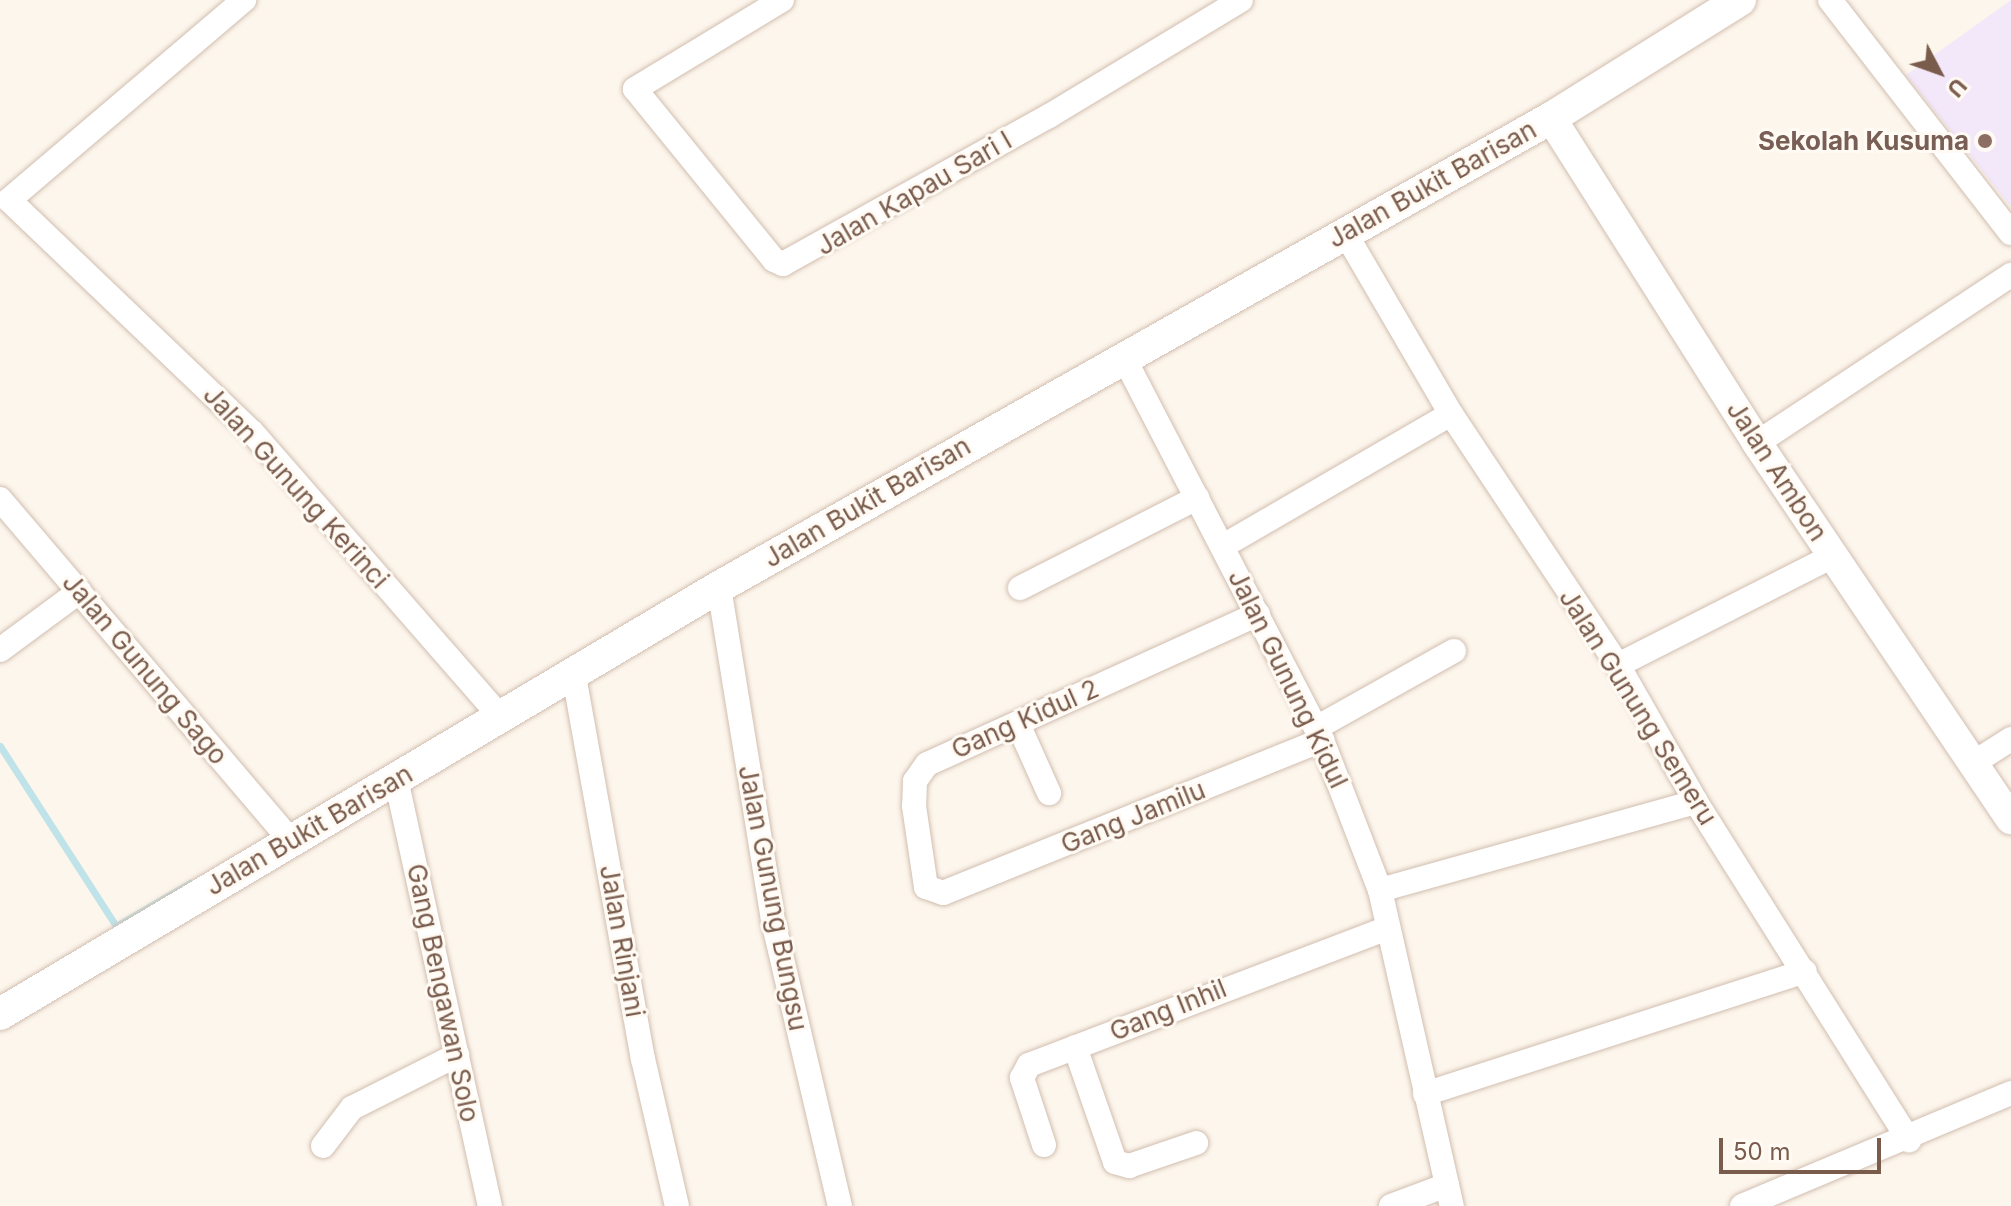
<!DOCTYPE html>
<style>
body{margin:0}
#map{position:relative;width:2011px;height:1206px;overflow:hidden;background:#fdf6ec;font-family:Inter,sans-serif}
div>[style]{position:absolute}
.education>*{inset:0;background:#f3e8fa}
.stream>*{height:7px;margin:-3.5px;padding:0 3.5px;transform-origin:3.5px;border-radius:3.5px;background:#bfe3e8}
.roads{filter:drop-shadow(0 0 2px #d1beb0) drop-shadow(0 0 2px #d1beb0)}
.minor>*{height:24px;margin:-12px;padding:0 12px;transform-origin:12px;border-radius:12px;background:#fff}
.tertiary>*{height:30px;margin:-15px;padding:0 15px;transform-origin:15px;border-radius:15px;background:#fff}
.secondary>*{height:32px;margin:-16px;padding:0 16px;transform-origin:16px;border-radius:16px;background:#fff}
.dots>*{width:22px;height:22px;translate:-50% -50%;box-sizing:border-box;border:4px solid #fffaf3;border-radius:50%}
span{translate:-50% -50%;white-space:nowrap;text-align:center;line-height:1.15;-webkit-text-stroke:6px #fffaf3;paint-order:stroke}
.education-label{font-size:26px;color:#785e54;font-weight:700}
.right{translate:-100% -50%;text-align:right}
.street-label{font-size:26px;color:#7a5c4d}
.north{position:absolute;left:1899px;top:32px;width:80px;height:80px;-webkit-text-stroke:6px #fffaf3;paint-order:stroke;rotate:131deg;font-size:22px;font-weight:700;line-height:32px;text-align:center;color:#7a5c4d}
.north::after{content:'';display:block;margin:auto;width:28px;height:36px;background:#7a5c4d;clip-path:polygon(50% 0,100% 100%,50% 72%,0 100%)}
.scale{position:absolute;left:1719px;top:1138px;width:162px;height:36px;box-sizing:border-box;border:4px solid #7a5c4d;border-top:0;padding-left:10px;font-size:24px;line-height:28px;white-space:nowrap;color:#7a5c4d;-webkit-text-stroke:6px #fffaf3;paint-order:stroke}
</style>
<div id="map">
<div class="education">
<i style="clip-path:polygon(2011px 0,2011px 207px,1906px 75px)"></i>
</div>
<div class="stream">
<i style="left:0;top:746px;width:214px;rotate:57.2deg"></i>
<i style="left:116px;top:926px;width:86px;rotate:-30.2deg"></i>
</div>
<div class="roads">
<div class="minor">
<i style="left:782px;top:0;width:172px;rotate:148.8deg"></i>
<i style="left:635px;top:89px;width:220px;rotate:50.9deg"></i>
<i style="left:774px;top:260px;width:10px;rotate:24deg"></i>
<i style="left:783px;top:264px;width:304px;rotate:-29.1deg"></i>
<i style="left:1049px;top:116px;width:224px;rotate:-31.1deg"></i>
<i style="left:1830px;top:0;width:295px;rotate:52.2deg"></i>
<i style="left:9px;top:200px;width:336px;rotate:43.7deg"></i>
<i style="left:252px;top:432px;width:381px;rotate:48.9deg"></i>
<i style="left:9px;top:200px;width:309px;rotate:-40.4deg"></i>
<i style="left:1344px;top:231px;width:212px;rotate:59.7deg"></i>
<i style="left:1451px;top:414px;width:301px;rotate:56.4deg"></i>
<i style="left:1618px;top:665px;width:158px;rotate:60.3deg"></i>
<i style="left:1696px;top:802px;width:400px;rotate:57.8deg"></i>
<i style="left:1123px;top:356px;width:433px;rotate:62.6deg"></i>
<i style="left:1322px;top:740px;width:161px;rotate:68.9deg"></i>
<i style="left:1380px;top:890px;width:324px;rotate:77.2deg"></i>
<i style="left:1757px;top:443px;width:305px;rotate:-33.5deg"></i>
<i style="left:0;top:499px;width:446px;rotate:49.6deg"></i>
<i style="left:1223px;top:546px;width:263px;rotate:-30.1deg"></i>
<i style="left:719px;top:587px;width:342px;rotate:80.8deg"></i>
<i style="left:774px;top:925px;width:289px;rotate:76.8deg"></i>
<i style="left:1020px;top:588px;width:199px;rotate:-27deg"></i>
<i style="left:1258px;top:614px;width:363px;rotate:155.6deg"></i>
<i style="left:927px;top:764px;width:21px;rotate:125deg"></i>
<i style="left:915px;top:781px;width:25px;rotate:92deg"></i>
<i style="left:914px;top:806px;width:82px;rotate:81.6deg"></i>
<i style="left:926px;top:887px;width:18px;rotate:19deg"></i>
<i style="left:943px;top:893px;width:409px;rotate:-22deg"></i>
<i style="left:0;top:650px;width:99px;rotate:-36.4deg"></i>
<i style="left:1618px;top:665px;width:241px;rotate:-26.9deg"></i>
<i style="left:574px;top:676px;width:389px;rotate:79.8deg"></i>
<i style="left:643px;top:1059px;width:151px;rotate:77deg"></i>
<i style="left:1018px;top:724px;width:76px;rotate:65.8deg"></i>
<i style="left:1316px;top:728px;width:158px;rotate:-29.2deg"></i>
<i style="left:1975px;top:762px;width:43px;rotate:-32.6deg"></i>
<i style="left:396px;top:779px;width:437px;rotate:77.6deg"></i>
<i style="left:1380px;top:890px;width:328px;rotate:-15.6deg"></i>
<i style="left:1075px;top:1047px;width:122px;rotate:70.8deg"></i>
<i style="left:1115px;top:1162px;width:15px;rotate:16deg"></i>
<i style="left:1129px;top:1166px;width:71px;rotate:-18.9deg"></i>
<i style="left:1425px;top:1094px;width:399px;rotate:-17.9deg"></i>
<i style="left:1044px;top:1145px;width:71px;rotate:-108.2deg"></i>
<i style="left:1022px;top:1078px;width:15px;rotate:-62deg"></i>
<i style="left:1029px;top:1065px;width:383px;rotate:-20.9deg"></i>
<i style="left:323px;top:1146px;width:48px;rotate:-52.7deg"></i>
<i style="left:352px;top:1108px;width:118px;rotate:-26.8deg"></i>
<i style="left:1391px;top:1206px;width:60px;rotate:-20.6deg"></i>
<i style="left:1742px;top:1206px;width:292px;rotate:-22.8deg"></i>
</div>
<div class="tertiary">
<i style="left:1551px;top:118px;width:385px;rotate:57.6deg"></i>
<i style="left:1757px;top:443px;width:454px;rotate:56deg"></i>
</div>
<div class="secondary">
<i style="left:0;top:1014px;width:836px;rotate:-30.71deg"></i>
<i style="left:719px;top:587px;width:955px;rotate:-29.41deg"></i>
<i style="left:1551px;top:118px;width:223px;rotate:-32deg"></i>
</div>
</div>
<div class="dots">
<i style="left:1985px;top:141px;background:#8d6e63"></i>
</div>
<div class="education-label">
<span class="right" style="left:1969px;top:141px">Sekolah Kusuma</span>
</div>
<div class="street-label">
<span style="left:1432px;top:184px;rotate:-29deg">Jalan Bukit Barisan</span>
<span style="left:914px;top:193px;rotate:-30deg">Jalan Kapau Sari I</span>
<span style="left:1777px;top:471px;rotate:57deg">Jalan Ambon</span>
<span style="left:296px;top:487px;rotate:48deg">Jalan Gunung Kerinci</span>
<span style="left:867px;top:502px;rotate:-30deg">Jalan Bukit Barisan</span>
<span style="left:145px;top:669px;rotate:50deg">Jalan Gunung Sago</span>
<span style="left:1288px;top:679px;rotate:64deg">Jalan Gunung Kidul</span>
<span style="left:1638px;top:707px;rotate:58deg">Jalan Gunung Semeru</span>
<span style="left:1025px;top:719px;rotate:-24deg">Gang Kidul 2</span>
<span style="left:1133px;top:817px;rotate:-22deg">Gang Jamilu</span>
<span style="left:309px;top:830px;rotate:-30deg">Jalan Bukit Barisan</span>
<span style="left:773px;top:898px;rotate:79deg">Jalan Gunung Bungsu</span>
<span style="left:622px;top:941px;rotate:80deg">Jalan Rinjani</span>
<span style="left:443px;top:993px;rotate:78deg">Gang Bengawan Solo</span>
<span style="left:1168px;top:1010px;rotate:-22deg">Gang Inhil</span>
</div>
<div class="north">U</div>
<div class="scale">50 m</div>
</div>
